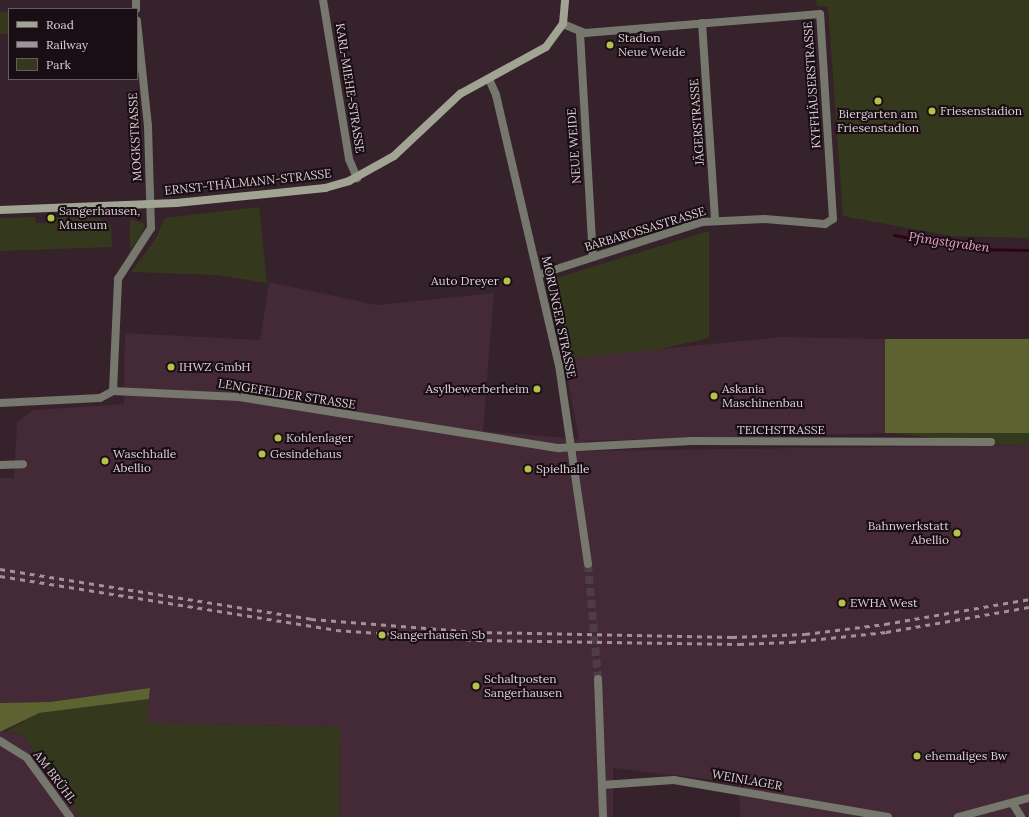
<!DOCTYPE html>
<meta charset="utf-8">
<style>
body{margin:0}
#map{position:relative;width:1029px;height:817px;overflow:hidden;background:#36222b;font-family:Lora,serif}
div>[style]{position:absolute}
.built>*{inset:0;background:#442936}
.green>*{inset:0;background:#34381c;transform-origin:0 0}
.forest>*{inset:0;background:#5c6331;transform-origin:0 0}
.stream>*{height:3px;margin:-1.5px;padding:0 1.5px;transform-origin:1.5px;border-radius:1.5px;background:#2c041a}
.street-tunnel>*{height:8px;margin-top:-4px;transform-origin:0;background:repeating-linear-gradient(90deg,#4f3c45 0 8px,transparent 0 12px)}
.street>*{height:8px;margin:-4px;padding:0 4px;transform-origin:4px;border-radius:4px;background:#76776d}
.secondary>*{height:8px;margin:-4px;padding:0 4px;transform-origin:4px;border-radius:4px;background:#a1a493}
.rail>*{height:3px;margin-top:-1.5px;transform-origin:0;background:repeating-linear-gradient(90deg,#a29299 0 5px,transparent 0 10px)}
.dots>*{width:11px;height:11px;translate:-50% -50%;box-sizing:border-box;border:2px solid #180e13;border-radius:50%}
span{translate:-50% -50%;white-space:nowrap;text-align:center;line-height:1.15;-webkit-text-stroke:4px #180e13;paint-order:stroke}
.poi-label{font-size:12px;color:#ded0d6}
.left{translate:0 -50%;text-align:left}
.right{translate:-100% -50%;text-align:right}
.street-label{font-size:12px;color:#ded0d6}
.water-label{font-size:13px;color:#f1a3c7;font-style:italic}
.legend{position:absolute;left:8px;top:8px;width:130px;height:72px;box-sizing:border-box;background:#180e13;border:1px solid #675c61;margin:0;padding:5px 7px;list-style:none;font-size:12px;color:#ded0d6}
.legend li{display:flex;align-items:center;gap:8px;height:20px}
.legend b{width:20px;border:1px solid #675c61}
</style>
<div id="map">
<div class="built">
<i style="clip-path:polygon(269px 282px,377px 305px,494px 293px,483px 431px,579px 439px,566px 371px,572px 358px,781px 337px,885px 339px,890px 433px,585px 441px,581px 451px,1029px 445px,1029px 817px,740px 817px,739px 783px,613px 768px,613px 817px,339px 817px,340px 727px,146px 723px,150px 689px,50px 702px,0 703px,0 478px,14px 478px,17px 422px,34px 410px,124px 404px,125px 333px,260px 340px)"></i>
<i style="clip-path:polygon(0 732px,22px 734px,81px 817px,0 817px)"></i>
</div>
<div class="green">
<i style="clip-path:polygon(816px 0,1029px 0,1029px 238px,951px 236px,843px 216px,828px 7px,817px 6px)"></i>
<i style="left:0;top:12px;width:9px;height:22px"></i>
<i style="clip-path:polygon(259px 207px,267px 283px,217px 275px,131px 272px,155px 240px,165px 218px)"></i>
<i style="clip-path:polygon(35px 217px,36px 223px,54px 223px,54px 217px,99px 218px,111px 226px,112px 247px,0 251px,0 218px)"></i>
<i style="clip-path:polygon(130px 219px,145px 224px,140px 238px,130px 250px)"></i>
<i style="clip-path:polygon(709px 231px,709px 338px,657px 350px,572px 358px,553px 279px)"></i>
<i style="clip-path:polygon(891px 433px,1029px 433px,1029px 445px,1000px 445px)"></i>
<i style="clip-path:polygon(149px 699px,147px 723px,340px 727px,339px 817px,81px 817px,22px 734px,5px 732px,38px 713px)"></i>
</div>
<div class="forest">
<i style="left:885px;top:339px;width:144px;height:94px"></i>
<i style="clip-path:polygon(150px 688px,149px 699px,39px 713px,0 732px,0 703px,50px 702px)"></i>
</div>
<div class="stream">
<i style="left:894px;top:235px;width:77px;rotate:10.4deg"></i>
<i style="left:970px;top:249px;width:59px;rotate:1deg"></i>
</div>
<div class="street-tunnel">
<i style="left:588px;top:564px;width:115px;rotate:85deg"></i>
</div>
<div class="street">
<i style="left:136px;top:0;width:9px;rotate:90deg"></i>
<i style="left:323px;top:0;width:161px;rotate:80.7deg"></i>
<i style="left:349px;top:159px;width:21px;rotate:67deg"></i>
<i style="left:702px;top:23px;width:197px;rotate:86.2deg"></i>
<i style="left:580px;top:33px;width:224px;rotate:86.7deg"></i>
<i style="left:489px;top:79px;width:17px;rotate:66deg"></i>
<i style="left:496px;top:95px;width:277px;rotate:76.9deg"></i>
<i style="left:559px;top:365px;width:201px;rotate:81.7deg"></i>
<i style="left:538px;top:275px;width:172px;rotate:-17.9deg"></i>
<i style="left:702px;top:222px;width:63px;rotate:-2.7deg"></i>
<i style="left:765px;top:219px;width:60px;rotate:4.8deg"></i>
<i style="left:825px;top:224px;width:9px;rotate:-32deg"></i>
<i style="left:833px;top:219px;width:205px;rotate:-93.6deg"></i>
<i style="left:820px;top:14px;width:236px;rotate:175.4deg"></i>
<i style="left:585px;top:33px;width:24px;rotate:-158deg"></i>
<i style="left:113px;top:391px;width:126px;rotate:2.7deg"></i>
<i style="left:239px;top:397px;width:324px;rotate:9.1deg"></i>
<i style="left:559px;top:448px;width:133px;rotate:-3deg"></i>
<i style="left:692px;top:441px;width:299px;rotate:0.2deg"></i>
<i style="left:113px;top:391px;width:112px;rotate:-87.4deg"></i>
<i style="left:118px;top:279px;width:61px;rotate:-57.1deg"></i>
<i style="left:151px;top:228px;width:102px;rotate:-91.7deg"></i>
<i style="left:148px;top:126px;width:106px;rotate:-96deg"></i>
<i style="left:0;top:403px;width:100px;rotate:-2.9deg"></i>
<i style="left:100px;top:398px;width:15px;rotate:-28deg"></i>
<i style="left:0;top:465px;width:23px;rotate:-2deg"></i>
<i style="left:598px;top:679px;width:138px;rotate:87.9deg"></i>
<i style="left:0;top:741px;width:32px;rotate:32deg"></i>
<i style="left:27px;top:758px;width:73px;rotate:53.9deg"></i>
<i style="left:602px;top:785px;width:72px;rotate:-4deg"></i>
<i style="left:674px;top:780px;width:217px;rotate:9.8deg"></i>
<i style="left:1013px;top:804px;width:15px;rotate:58deg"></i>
<i style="left:958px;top:817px;width:73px;rotate:-15deg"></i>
</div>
<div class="secondary">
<i style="left:0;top:210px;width:176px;rotate:-2.3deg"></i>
<i style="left:176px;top:203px;width:150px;rotate:-5.7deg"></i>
<i style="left:325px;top:188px;width:25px;rotate:-16deg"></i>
<i style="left:349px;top:181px;width:51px;rotate:-29.1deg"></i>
<i style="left:394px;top:156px;width:91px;rotate:-43.2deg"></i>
<i style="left:460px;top:94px;width:98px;rotate:-28.7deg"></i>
<i style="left:546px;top:47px;width:29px;rotate:-54deg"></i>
<i style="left:563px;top:24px;width:24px;rotate:-85deg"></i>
</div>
<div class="rail">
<i style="left:0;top:569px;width:315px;rotate:9.1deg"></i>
<i style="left:311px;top:619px;width:167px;rotate:4.5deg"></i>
<i style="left:477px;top:632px;width:255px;rotate:1.1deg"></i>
<i style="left:732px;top:637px;width:73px;rotate:-2.4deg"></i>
<i style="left:805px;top:634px;width:81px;rotate:-7.1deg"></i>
<i style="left:885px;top:624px;width:146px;rotate:-9.8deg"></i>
<i style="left:0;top:576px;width:340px;rotate:9.1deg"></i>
<i style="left:336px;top:630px;width:141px;rotate:4.1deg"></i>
<i style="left:477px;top:640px;width:262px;rotate:0.9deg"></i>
<i style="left:739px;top:644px;width:52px;rotate:-2.2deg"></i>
<i style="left:791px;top:642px;width:96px;rotate:-6deg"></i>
<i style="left:886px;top:632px;width:145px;rotate:-9.9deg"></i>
</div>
<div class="dots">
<i style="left:610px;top:45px;background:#b5c24a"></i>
<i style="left:878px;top:101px;background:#b5c24a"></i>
<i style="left:932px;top:111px;background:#b5c24a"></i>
<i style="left:51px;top:218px;background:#b5c24a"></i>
<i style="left:507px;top:281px;background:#b5c24a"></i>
<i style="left:171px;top:367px;background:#b5c24a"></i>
<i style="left:537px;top:389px;background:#b5c24a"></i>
<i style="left:714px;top:396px;background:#b5c24a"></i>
<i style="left:278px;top:438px;background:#b5c24a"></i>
<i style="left:262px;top:454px;background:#b5c24a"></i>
<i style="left:105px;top:461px;background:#b5c24a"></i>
<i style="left:528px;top:469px;background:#b5c24a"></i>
<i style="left:957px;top:533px;background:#b5c24a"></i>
<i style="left:842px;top:603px;background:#b5c24a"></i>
<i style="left:382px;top:635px;background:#b5c24a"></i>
<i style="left:476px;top:686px;background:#b5c24a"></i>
<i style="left:917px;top:756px;background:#b5c24a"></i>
</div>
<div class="poi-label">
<span class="left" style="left:618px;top:45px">Stadion<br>Neue Weide</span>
<span class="left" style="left:940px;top:111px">Friesenstadion</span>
<span style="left:878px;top:121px">Biergarten am<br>Friesenstadion</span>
<span class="left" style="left:59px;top:218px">Sangerhausen,<br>Museum</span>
<span class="right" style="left:499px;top:281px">Auto Dreyer</span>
<span class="left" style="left:179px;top:367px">IHWZ GmbH</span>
<span class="right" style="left:529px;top:389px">Asylbewerberheim</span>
<span class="left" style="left:722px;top:396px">Askania<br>Maschinenbau</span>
<span class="left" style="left:286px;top:438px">Kohlenlager</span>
<span class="left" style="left:113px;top:461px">Waschhalle<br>Abellio</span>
<span class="left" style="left:270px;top:454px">Gesindehaus</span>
<span class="left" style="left:536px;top:469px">Spielhalle</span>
<span class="right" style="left:949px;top:533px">Bahnwerkstatt<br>Abellio</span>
<span class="left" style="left:850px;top:603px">EWHA West</span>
<span class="left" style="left:390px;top:635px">Sangerhausen Sb</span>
<span class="left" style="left:484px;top:686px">Schaltposten<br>Sangerhausen</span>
<span class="left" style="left:925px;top:756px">ehemaliges Bw</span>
</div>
<div class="street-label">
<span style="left:812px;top:85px;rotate:-94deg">KYFFHÄUSERSTRASSE</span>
<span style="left:350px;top:88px;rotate:81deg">KARL-MIEHE-STRASSE</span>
<span style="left:697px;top:122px;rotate:-94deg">JÄGERSTRASSE</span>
<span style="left:135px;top:137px;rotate:-93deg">MOGKSTRASSE</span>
<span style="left:574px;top:146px;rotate:-94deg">NEUE WEIDE</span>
<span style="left:248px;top:182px;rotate:-6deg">ERNST-THÄLMANN-STRASSE</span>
<span style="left:645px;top:229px;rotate:-17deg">BARBAROSSASTRASSE</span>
<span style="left:559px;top:317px;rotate:78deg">MORUNGER STRASSE</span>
<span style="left:287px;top:394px;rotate:9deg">LENGEFELDER STRASSE</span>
<span style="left:781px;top:430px">TEICHSTRASSE</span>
<span style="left:55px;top:777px;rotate:53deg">AM BRÜHL</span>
<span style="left:747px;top:780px;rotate:10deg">WEINLAGER</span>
</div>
<div class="water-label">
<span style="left:949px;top:243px;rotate:8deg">Pfingstgraben</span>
</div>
<ul class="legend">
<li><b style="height:5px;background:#a1a493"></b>Road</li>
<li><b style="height:5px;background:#a29299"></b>Railway</li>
<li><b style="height:11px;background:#34381c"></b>Park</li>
</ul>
</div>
